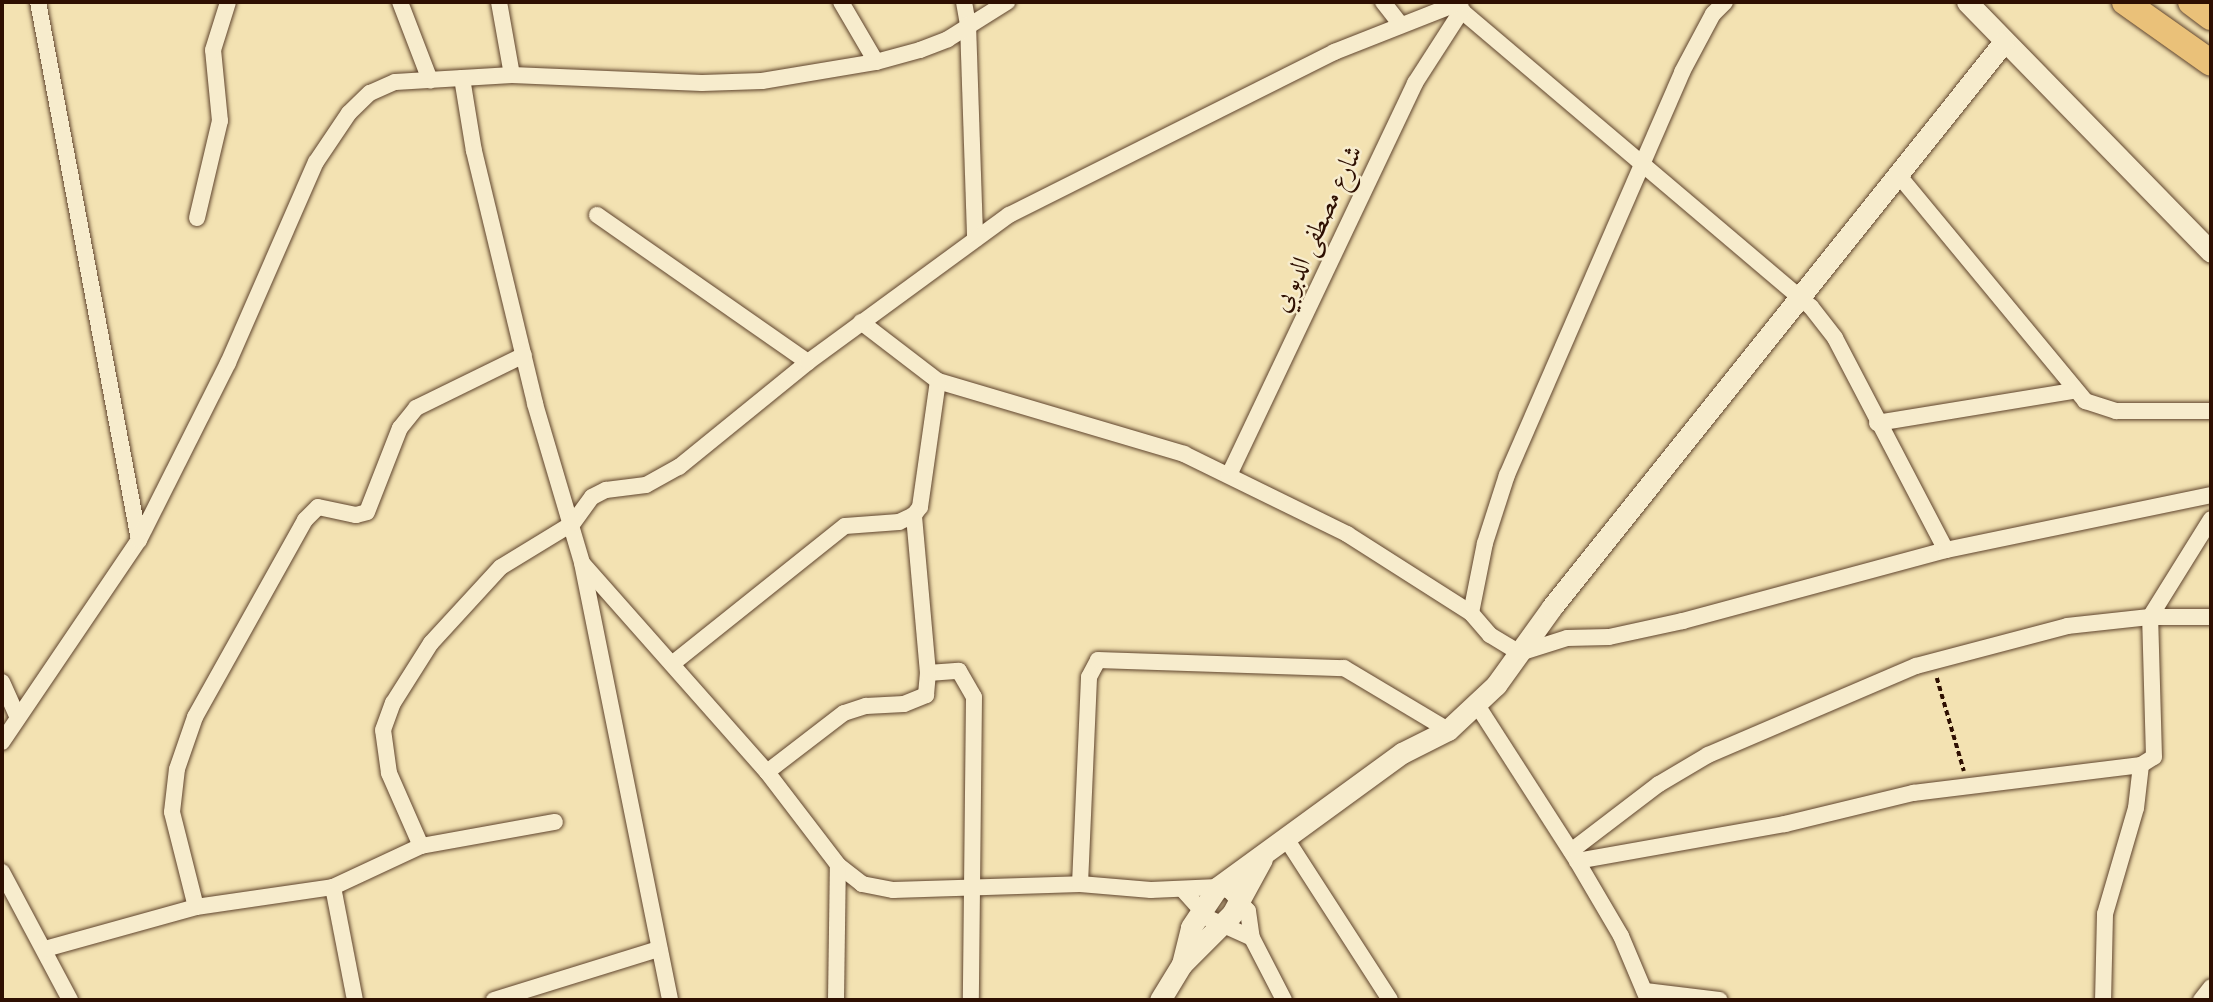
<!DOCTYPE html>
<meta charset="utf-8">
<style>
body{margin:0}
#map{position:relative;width:2213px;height:1002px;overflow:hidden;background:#f3e2b2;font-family:"IM FELL DW Pica",Amiri,serif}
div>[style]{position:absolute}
.path>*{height:3.5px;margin-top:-1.75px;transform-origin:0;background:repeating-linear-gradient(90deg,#2e0f01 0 5px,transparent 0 8.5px)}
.roads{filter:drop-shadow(0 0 2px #5f442d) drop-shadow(0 0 2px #5f442d)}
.minor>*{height:16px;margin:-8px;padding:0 8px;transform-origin:8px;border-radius:8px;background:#f7eccd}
.tertiary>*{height:21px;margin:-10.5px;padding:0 10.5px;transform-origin:10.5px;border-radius:10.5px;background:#f7eccd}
.primary>*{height:26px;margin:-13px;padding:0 13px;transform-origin:13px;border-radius:13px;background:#eac179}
span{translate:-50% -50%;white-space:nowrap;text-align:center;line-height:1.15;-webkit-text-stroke:5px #f7eccd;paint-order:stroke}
.street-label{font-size:26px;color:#2e0f01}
.frame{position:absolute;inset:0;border:4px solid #2e0f01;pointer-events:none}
</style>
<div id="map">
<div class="path">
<i style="left:1937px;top:678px;width:97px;rotate:73.8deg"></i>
</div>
<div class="roads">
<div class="minor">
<i style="left:38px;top:2px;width:547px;rotate:79.37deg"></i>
<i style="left:400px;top:2px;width:84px;rotate:69deg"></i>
<i style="left:499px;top:2px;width:74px;rotate:79.9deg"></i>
<i style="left:841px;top:2px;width:69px;rotate:59.7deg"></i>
<i style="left:964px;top:2px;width:22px;rotate:80deg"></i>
<i style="left:968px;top:24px;width:215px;rotate:88.1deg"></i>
<i style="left:1383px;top:2px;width:29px;rotate:52deg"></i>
<i style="left:1456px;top:6px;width:465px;rotate:40.3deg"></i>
<i style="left:1811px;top:307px;width:39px;rotate:52deg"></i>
<i style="left:1835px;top:338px;width:239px;rotate:62.4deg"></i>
<i style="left:462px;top:78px;width:74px;rotate:80.7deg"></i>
<i style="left:474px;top:151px;width:260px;rotate:76.4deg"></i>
<i style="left:535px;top:404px;width:166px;rotate:73.5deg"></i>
<i style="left:582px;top:563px;width:446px;rotate:78.6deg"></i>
<i style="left:1900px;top:177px;width:291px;rotate:50.4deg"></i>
<i style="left:2085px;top:401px;width:33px;rotate:18deg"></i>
<i style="left:2116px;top:411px;width:95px"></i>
<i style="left:597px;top:215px;width:257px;rotate:34.9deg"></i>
<i style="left:197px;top:218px;width:100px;rotate:-76.7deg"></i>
<i style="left:220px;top:121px;width:71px;rotate:-95.6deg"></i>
<i style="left:213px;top:50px;width:50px;rotate:-72.6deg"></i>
<i style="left:861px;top:322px;width:97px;rotate:37.5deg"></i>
<i style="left:938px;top:381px;width:257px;rotate:16.5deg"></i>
<i style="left:1184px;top:454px;width:182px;rotate:26.1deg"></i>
<i style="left:1347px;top:534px;width:147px;rotate:32.5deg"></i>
<i style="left:1471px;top:613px;width:29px;rotate:49deg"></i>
<i style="left:1490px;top:635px;width:35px;rotate:31deg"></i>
<i style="left:1520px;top:653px;width:49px;rotate:-17.7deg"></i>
<i style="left:1567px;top:638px;width:42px;rotate:-1.4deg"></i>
<i style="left:1609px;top:637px;width:76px;rotate:-12.2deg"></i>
<i style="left:1683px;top:621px;width:272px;rotate:-15.1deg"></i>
<i style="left:1946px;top:550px;width:271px;rotate:-11.7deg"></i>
<i style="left:1877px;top:423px;width:199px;rotate:-9.3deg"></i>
<i style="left:1229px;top:475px;width:434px;rotate:-64.6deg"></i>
<i style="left:1415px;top:83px;width:87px;rotate:-57.2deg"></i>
<i style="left:583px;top:564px;width:278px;rotate:48.5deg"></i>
<i style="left:767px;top:772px;width:117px;rotate:52.6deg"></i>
<i style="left:838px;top:865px;width:31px;rotate:38deg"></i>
<i style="left:862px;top:884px;width:32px;rotate:11deg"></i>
<i style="left:893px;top:890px;width:187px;rotate:-1.8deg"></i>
<i style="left:1080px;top:884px;width:71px;rotate:4.8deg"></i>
<i style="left:1151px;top:890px;width:67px;rotate:-2.6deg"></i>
<i style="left:1218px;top:887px;width:13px;rotate:18deg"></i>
<i style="left:1230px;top:891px;width:27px;rotate:48deg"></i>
<i style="left:1248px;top:911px;width:27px;rotate:82deg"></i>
<i style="left:1252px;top:938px;width:70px;rotate:62.7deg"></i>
<i style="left:1471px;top:613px;width:71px;rotate:-78.7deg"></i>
<i style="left:1485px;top:543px;width:71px;rotate:-72.1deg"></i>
<i style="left:1507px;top:475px;width:439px;rotate:-66.5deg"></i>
<i style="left:1682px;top:72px;width:66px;rotate:-61.9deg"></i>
<i style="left:1713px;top:14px;width:17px;rotate:-45deg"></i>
<i style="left:672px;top:664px;width:221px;rotate:-38.6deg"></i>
<i style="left:845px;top:526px;width:54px;rotate:-4.2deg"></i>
<i style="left:899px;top:522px;width:17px;rotate:-25deg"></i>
<i style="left:914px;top:515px;width:10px;rotate:-53deg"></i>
<i style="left:920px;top:507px;width:127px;rotate:-81.9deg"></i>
<i style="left:928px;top:673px;width:31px;rotate:-4deg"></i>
<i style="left:959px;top:671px;width:30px;rotate:60deg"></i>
<i style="left:974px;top:697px;width:303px;rotate:90.6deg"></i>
<i style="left:2px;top:682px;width:39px;rotate:66deg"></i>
<i style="left:1477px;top:705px;width:185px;rotate:57.3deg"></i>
<i style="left:1577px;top:861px;width:87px;rotate:59.6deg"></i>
<i style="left:1621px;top:936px;width:69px;rotate:67.1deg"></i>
<i style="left:2px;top:742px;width:244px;rotate:-55.9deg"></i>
<i style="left:139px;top:540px;width:198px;rotate:-63.3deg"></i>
<i style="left:228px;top:363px;width:219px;rotate:-66.4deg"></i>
<i style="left:316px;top:162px;width:59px;rotate:-56deg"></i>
<i style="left:349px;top:113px;width:29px;rotate:-44deg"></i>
<i style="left:370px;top:93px;width:27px;rotate:-24deg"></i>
<i style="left:395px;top:82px;width:117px;rotate:-3.4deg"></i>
<i style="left:512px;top:75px;width:190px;rotate:2.4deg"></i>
<i style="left:702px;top:83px;width:60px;rotate:-1.9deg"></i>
<i style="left:762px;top:81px;width:116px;rotate:-9.5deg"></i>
<i style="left:876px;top:62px;width:46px;rotate:-15.3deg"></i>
<i style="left:920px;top:50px;width:30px;rotate:-21deg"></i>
<i style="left:948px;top:39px;width:70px;rotate:-32.1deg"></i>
<i style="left:2141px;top:765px;width:15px;rotate:-32deg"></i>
<i style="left:2154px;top:757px;width:140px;rotate:-91.6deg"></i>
<i style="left:2150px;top:617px;width:115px;rotate:-58.1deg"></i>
<i style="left:767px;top:772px;width:97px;rotate:-37.5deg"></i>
<i style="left:844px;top:713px;width:23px;rotate:-18deg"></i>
<i style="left:866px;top:706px;width:38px;rotate:-3deg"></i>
<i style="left:904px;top:704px;width:24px;rotate:-22deg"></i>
<i style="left:926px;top:695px;width:22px;rotate:-85deg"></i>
<i style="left:928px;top:673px;width:159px;rotate:-95.1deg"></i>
<i style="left:1287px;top:840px;width:190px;rotate:57.2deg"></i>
<i style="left:421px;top:846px;width:80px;rotate:-113.7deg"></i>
<i style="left:389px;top:773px;width:43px;rotate:-97.9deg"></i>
<i style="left:383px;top:730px;width:29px;rotate:-70deg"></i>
<i style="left:393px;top:703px;width:71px;rotate:-57.7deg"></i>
<i style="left:431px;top:643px;width:103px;rotate:-47.4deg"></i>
<i style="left:501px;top:567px;width:84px;rotate:-31.4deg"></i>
<i style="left:573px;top:523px;width:32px;rotate:-54deg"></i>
<i style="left:592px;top:497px;width:16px;rotate:-27deg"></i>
<i style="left:606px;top:490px;width:40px;rotate:-7.1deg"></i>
<i style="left:646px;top:485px;width:38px;rotate:-29deg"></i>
<i style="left:679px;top:467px;width:166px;rotate:-39.1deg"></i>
<i style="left:808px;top:362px;width:249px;rotate:-36.2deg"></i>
<i style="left:1009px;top:215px;width:364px;rotate:-26.6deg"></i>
<i style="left:1334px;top:52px;width:136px;rotate:-21.5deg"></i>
<i style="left:1571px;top:851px;width:111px;rotate:-37.3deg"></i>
<i style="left:1659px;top:784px;width:57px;rotate:-30.6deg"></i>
<i style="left:1708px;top:755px;width:226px;rotate:-23.2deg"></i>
<i style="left:1916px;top:666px;width:156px;rotate:-14.8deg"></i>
<i style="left:2067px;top:626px;width:83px;rotate:-6.2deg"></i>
<i style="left:2150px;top:617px;width:61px"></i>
<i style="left:1577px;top:861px;width:211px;rotate:-10.1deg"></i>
<i style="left:1785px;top:824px;width:132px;rotate:-13.6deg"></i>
<i style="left:1913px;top:793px;width:230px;rotate:-7deg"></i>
<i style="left:2141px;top:765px;width:43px;rotate:96.6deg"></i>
<i style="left:2136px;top:808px;width:110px;rotate:106.3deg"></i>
<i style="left:2105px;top:914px;width:86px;rotate:91.3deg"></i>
<i style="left:2px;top:872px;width:145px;rotate:62deg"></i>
<i style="left:1080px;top:884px;width:207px;rotate:-87.5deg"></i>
<i style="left:1089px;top:677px;width:19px;rotate:-62deg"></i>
<i style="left:1098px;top:660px;width:246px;rotate:1.9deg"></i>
<i style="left:1344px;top:668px;width:121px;rotate:30.8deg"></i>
<i style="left:333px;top:887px;width:115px;rotate:79deg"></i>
<i style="left:1183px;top:890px;width:38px;rotate:48deg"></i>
<i style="left:1208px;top:918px;width:48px;rotate:24.4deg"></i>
<i style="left:196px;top:907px;width:98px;rotate:-104.2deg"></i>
<i style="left:172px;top:812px;width:43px;rotate:-83.4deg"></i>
<i style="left:177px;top:769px;width:55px;rotate:-70.9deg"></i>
<i style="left:195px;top:717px;width:226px;rotate:-60.8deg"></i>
<i style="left:305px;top:520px;width:18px;rotate:-45deg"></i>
<i style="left:318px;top:507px;width:39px;rotate:12deg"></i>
<i style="left:356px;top:515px;width:11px;rotate:-15deg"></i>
<i style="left:367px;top:512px;width:90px;rotate:-68.6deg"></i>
<i style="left:400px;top:428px;width:26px;rotate:-51deg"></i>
<i style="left:416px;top:408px;width:120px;rotate:-26.1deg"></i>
<i style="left:45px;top:949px;width:157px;rotate:-15.5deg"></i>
<i style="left:196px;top:907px;width:138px;rotate:-8.3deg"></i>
<i style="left:333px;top:887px;width:97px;rotate:-25deg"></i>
<i style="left:421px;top:846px;width:136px;rotate:-10.2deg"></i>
<i style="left:1645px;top:991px;width:75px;rotate:6.9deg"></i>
<i style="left:494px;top:1000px;width:173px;rotate:-17.2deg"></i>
<i style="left:836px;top:1000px;width:135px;rotate:-89.2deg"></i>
<i style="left:2201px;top:1000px;width:16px;rotate:-52deg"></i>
</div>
<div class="tertiary">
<i style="left:1967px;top:2px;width:349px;rotate:45.7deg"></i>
<i style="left:1182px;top:964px;width:38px;rotate:-76deg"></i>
<i style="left:1191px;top:927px;width:48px;rotate:-56deg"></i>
<i style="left:1218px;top:887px;width:228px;rotate:-36.1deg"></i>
<i style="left:1402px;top:753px;width:51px;rotate:-26.6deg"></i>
<i style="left:1448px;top:730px;width:66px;rotate:-43.2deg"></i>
<i style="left:1496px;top:685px;width:96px;rotate:-54.3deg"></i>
<i style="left:1552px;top:607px;width:722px;rotate:-51.35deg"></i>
<i style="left:1160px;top:1000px;width:42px;rotate:-58.6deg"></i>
<i style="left:1182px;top:964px;width:71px;rotate:-45deg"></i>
<i style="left:1232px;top:914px;width:63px;rotate:-61.4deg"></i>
</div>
<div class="primary">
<i style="left:2125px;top:2px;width:105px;rotate:35.3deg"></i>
<i style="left:2191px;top:2px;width:25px;rotate:37deg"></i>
</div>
</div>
<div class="street-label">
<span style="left:1318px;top:229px;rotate:-65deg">شارع مصطفى الدبوبي</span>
</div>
<div class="frame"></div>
</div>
